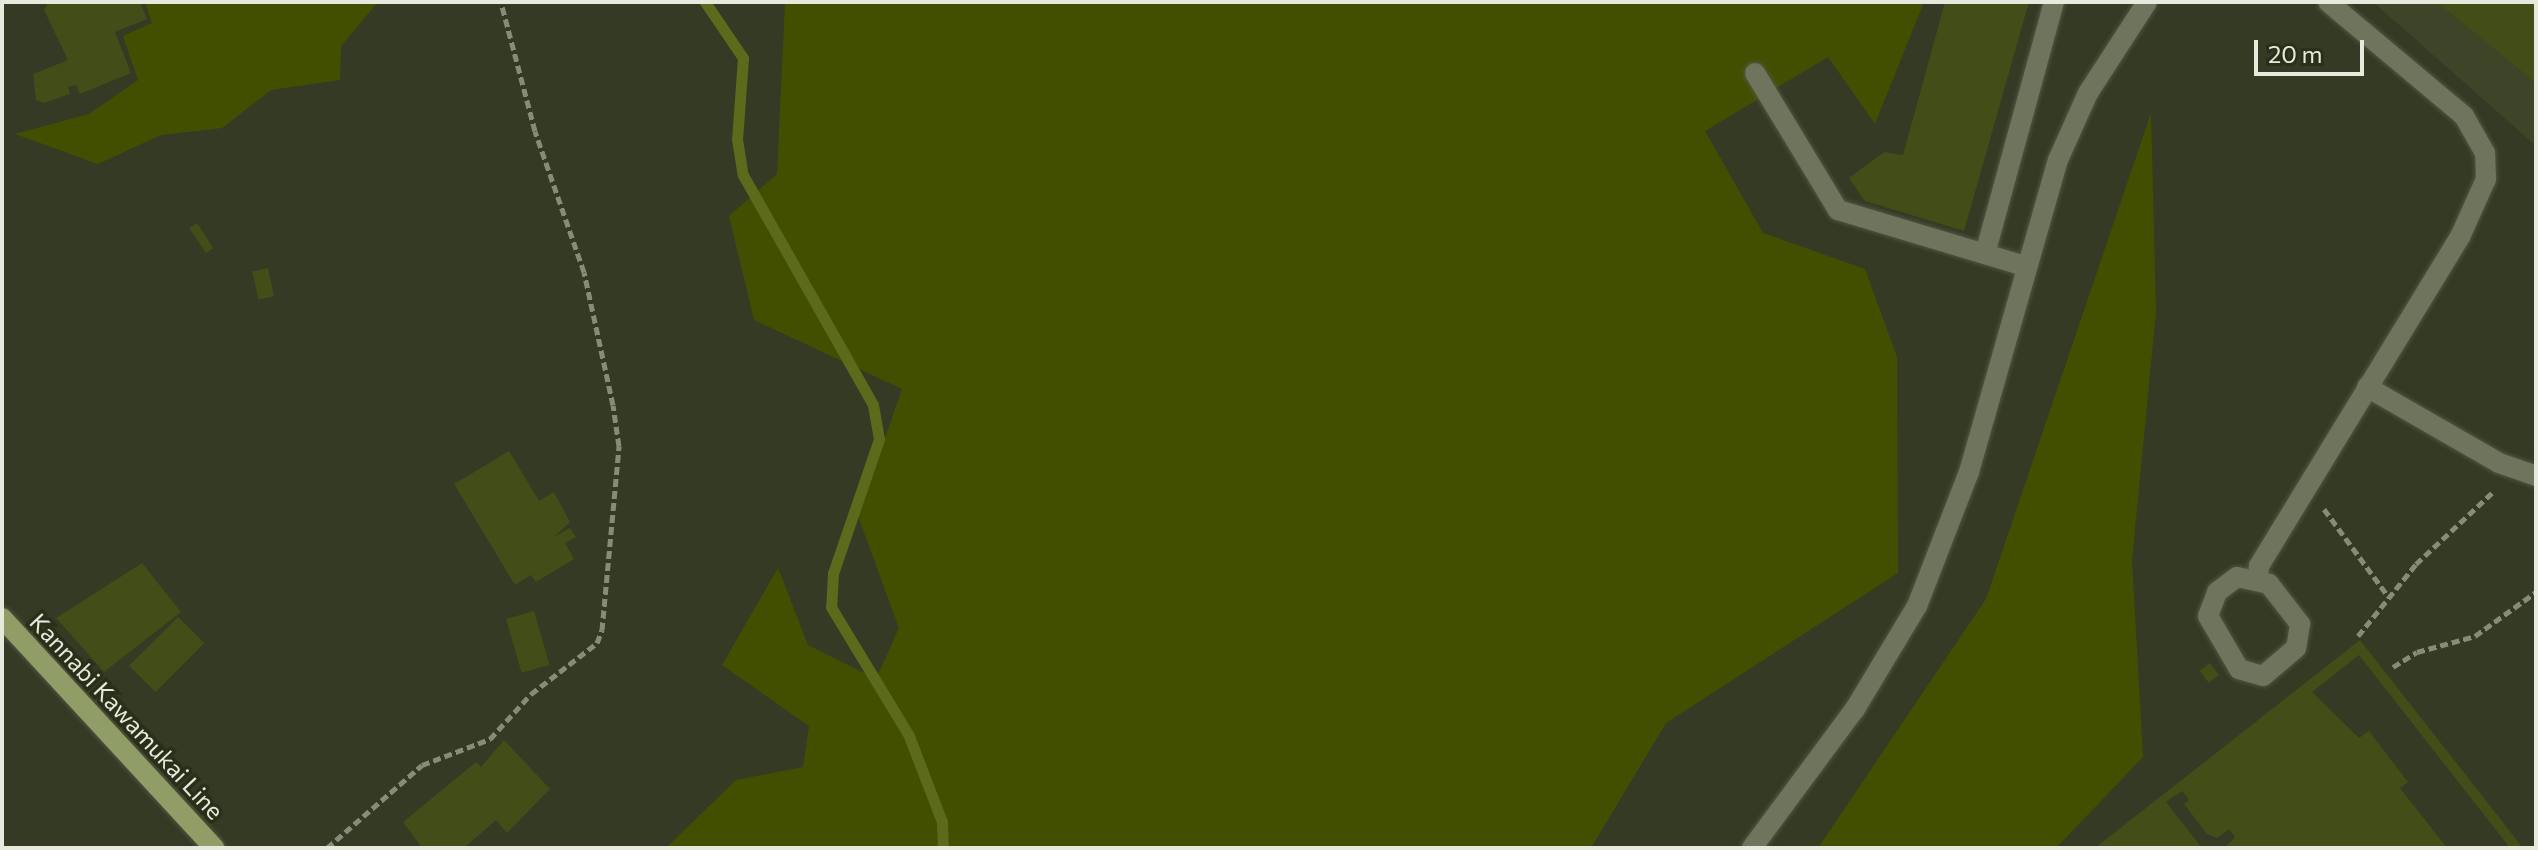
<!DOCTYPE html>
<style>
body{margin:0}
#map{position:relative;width:2538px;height:850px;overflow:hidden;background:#343a24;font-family:Commissioner,sans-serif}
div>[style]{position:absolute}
.built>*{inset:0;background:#3e4428}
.green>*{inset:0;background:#434f00}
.stream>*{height:11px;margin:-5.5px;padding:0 5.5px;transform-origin:5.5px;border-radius:5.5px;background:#5c6a1c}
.building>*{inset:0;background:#424d17;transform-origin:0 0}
.path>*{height:5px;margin-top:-2.5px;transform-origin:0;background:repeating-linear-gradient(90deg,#878c79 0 8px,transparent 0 12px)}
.roads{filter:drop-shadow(0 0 2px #515542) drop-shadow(0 0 2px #515542)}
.minor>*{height:20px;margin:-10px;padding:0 10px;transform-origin:10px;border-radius:10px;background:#6f755d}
.major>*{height:20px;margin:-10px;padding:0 10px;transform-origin:10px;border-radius:10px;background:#909d66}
span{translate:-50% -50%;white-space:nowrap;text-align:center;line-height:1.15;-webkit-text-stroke:7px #2a2f1a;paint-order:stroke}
.street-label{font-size:24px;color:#e6eadc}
.frame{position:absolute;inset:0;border:4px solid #e6eadc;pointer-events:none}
.scale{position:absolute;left:2254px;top:40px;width:110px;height:36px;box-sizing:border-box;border:4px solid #e6eadc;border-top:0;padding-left:10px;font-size:24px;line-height:28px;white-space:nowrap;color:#e6eadc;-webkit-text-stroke:6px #2a2f1a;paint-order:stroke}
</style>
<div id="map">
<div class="built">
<i style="clip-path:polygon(2373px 2px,2536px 2px,2536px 145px,2535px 145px)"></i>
</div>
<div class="green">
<i style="clip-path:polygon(145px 2px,378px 2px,341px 46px,340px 80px,271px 90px,222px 128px,161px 135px,98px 164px,15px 134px,89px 114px,138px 80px,123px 36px,152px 23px)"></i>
<i style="clip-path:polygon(785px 2px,1924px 2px,1875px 124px,1828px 57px,1705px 131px,1763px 233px,1865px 269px,1897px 357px,1898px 573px,1666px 723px,1591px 848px,666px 848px,736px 780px,803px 767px,809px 726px,722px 665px,778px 568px,808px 645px,876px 679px,899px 628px,858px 516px,902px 389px,754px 320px,729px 216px,777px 174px)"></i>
<i style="clip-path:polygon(2151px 113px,2156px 312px,2132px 560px,2143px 757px,2056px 848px,1818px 848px,1986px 599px)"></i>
</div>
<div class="stream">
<i style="left:705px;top:2px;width:68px;rotate:55.8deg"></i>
<i style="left:743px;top:58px;width:81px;rotate:94.2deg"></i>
<i style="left:737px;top:139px;width:36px;rotate:81deg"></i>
<i style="left:743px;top:175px;width:264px;rotate:60.5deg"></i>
<i style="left:873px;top:405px;width:35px;rotate:80deg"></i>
<i style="left:879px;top:439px;width:142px;rotate:108.9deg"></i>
<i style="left:833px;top:573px;width:34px;rotate:93deg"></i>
<i style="left:831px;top:607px;width:151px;rotate:58.8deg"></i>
<i style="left:909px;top:736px;width:92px;rotate:69deg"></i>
<i style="left:942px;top:822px;width:26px;rotate:88deg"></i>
</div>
<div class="building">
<i style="clip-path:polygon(48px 2px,140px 2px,147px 19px,115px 32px,131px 73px,80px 94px,76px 85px,68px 87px,70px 94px,44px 103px,36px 100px,33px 74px,68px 60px,44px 10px)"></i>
<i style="clip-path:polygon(1945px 2px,2029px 2px,1964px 231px,1865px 201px,1849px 178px,1884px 152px,1903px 155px)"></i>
<i style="clip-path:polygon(2437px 2px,2536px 2px,2536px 83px)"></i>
<i style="left:197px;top:223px;width:30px;height:9px;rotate:57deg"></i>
<i style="left:268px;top:268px;width:29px;height:16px;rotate:78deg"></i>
<i style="clip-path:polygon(509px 451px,539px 501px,554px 492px,570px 522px,554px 537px,570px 528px,576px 537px,565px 543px,574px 559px,536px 582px,531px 575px,515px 585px,454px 484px)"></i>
<i style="clip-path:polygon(142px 563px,181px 612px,104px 672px,56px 618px)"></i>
<i style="left:534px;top:611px;width:56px;height:29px;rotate:74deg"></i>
<i style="left:178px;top:617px;width:37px;height:69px;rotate:45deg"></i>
<i style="clip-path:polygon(2360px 640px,2523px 848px,2510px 848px,2359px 655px,2312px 692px,2359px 738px,2369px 731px,2408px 782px,2400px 788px,2447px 848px,2225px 848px,2235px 837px,2229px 829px,2217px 838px,2207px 834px,2184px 804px,2189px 800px,2182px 791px,2166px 802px,2202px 848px,2095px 848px)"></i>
<i style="left:2210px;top:663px;width:15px;height:13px;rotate:53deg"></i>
<i style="clip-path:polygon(504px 740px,550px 789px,507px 833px,496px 820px,464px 848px,422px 848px,403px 822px,476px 762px,481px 767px)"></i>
</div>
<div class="path">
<i style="left:2324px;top:509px;width:108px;rotate:53.7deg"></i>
<i style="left:2358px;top:636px;width:92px;rotate:-51.1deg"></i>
<i style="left:2416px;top:564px;width:107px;rotate:-43.1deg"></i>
<i style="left:2393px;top:667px;width:28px;rotate:-32deg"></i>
<i style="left:2417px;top:652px;width:60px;rotate:-15.4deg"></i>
<i style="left:2475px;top:636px;width:75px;rotate:-35.8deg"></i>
<i style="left:327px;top:848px;width:126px;rotate:-41.1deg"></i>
<i style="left:422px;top:765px;width:73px;rotate:-20.9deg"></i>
<i style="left:490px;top:739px;width:61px;rotate:-47.7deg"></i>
<i style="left:531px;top:694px;width:83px;rotate:-37.7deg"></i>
<i style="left:597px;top:643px;width:14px;rotate:-69deg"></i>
<i style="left:602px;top:630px;width:185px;rotate:-84.7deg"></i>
<i style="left:619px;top:446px;width:41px;rotate:-98.3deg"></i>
<i style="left:613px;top:405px;width:136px;rotate:-102.3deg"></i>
<i style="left:584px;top:272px;width:149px;rotate:-109.2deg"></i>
<i style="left:535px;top:131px;width:133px;rotate:-104.8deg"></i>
</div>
<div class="roads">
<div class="minor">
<i style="left:1755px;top:73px;width:160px;rotate:58.8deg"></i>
<i style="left:1838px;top:210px;width:195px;rotate:16.7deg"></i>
<i style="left:1985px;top:254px;width:261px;rotate:-74.7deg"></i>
<i style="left:2367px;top:387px;width:152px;rotate:29.9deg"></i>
<i style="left:2499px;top:463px;width:39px;rotate:19deg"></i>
<i style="left:2237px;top:577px;width:33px;rotate:12deg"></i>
<i style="left:2269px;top:584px;width:51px;rotate:52.2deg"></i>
<i style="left:2300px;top:624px;width:24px;rotate:99deg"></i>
<i style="left:2296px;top:648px;width:43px;rotate:139.7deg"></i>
<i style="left:2263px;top:676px;width:25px;rotate:-164deg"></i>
<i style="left:2239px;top:669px;width:61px;rotate:-120.3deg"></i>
<i style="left:2208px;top:616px;width:26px;rotate:-69deg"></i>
<i style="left:2217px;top:592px;width:25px;rotate:-37deg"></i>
<i style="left:2258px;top:579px;width:13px;rotate:-86deg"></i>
<i style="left:2259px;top:566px;width:386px;rotate:-58.6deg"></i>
<i style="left:2460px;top:237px;width:64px;rotate:-65.9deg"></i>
<i style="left:2486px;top:179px;width:26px;rotate:-92deg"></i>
<i style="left:2485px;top:153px;width:43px;rotate:-119.6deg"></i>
<i style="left:2464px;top:116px;width:177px;rotate:-140deg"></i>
<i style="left:1752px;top:848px;width:173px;rotate:-53.5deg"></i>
<i style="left:1855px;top:709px;width:120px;rotate:-59deg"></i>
<i style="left:1917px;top:606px;width:144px;rotate:-68.8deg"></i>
<i style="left:1969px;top:472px;width:324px;rotate:-74.1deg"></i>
<i style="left:2058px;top:160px;width:73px;rotate:-65.9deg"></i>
<i style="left:2088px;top:93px;width:108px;rotate:-57deg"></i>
</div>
<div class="major">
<i style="left:2px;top:618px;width:313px;rotate:47.3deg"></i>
</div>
</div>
<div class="street-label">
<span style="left:127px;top:716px;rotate:47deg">Kannabi Kawamukai Line</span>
</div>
<div class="frame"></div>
<div class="scale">20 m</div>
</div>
